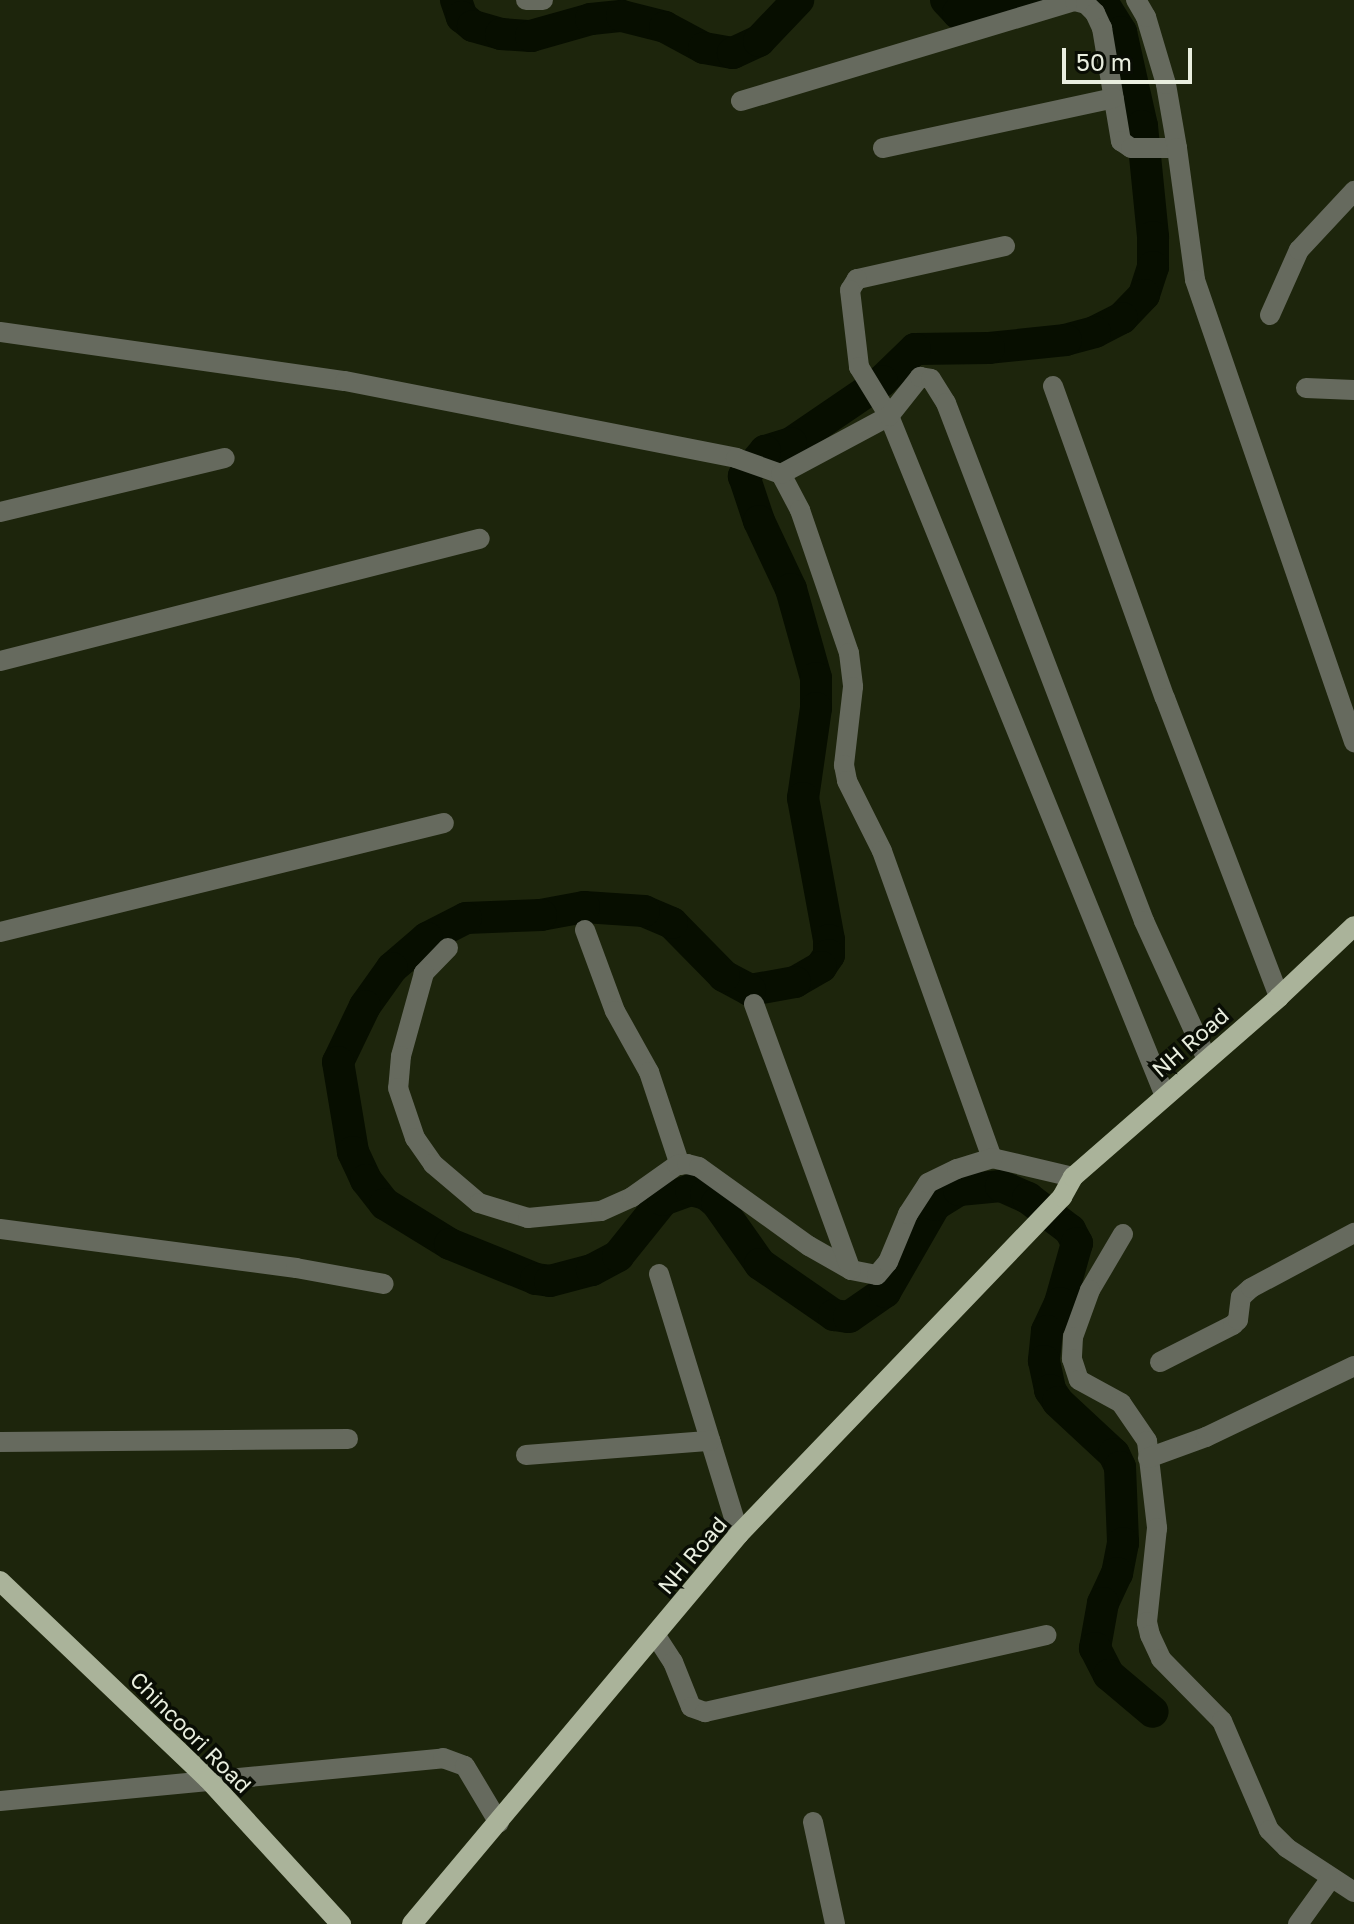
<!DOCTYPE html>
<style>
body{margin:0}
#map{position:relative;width:1354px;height:1924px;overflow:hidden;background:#1d250c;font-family:"Golos Text",sans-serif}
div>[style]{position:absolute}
.river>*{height:32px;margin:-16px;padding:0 16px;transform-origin:16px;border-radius:16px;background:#070e00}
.minor>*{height:20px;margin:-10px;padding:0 10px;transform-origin:10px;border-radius:10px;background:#666a5e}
.major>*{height:20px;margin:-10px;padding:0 10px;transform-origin:10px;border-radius:10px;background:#aab39a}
span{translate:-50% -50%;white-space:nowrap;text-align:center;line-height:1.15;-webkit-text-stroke:7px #090d04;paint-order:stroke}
.street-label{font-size:22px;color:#e9eedf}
.scale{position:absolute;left:1062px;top:48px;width:130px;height:36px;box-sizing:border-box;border:4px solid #e9eedf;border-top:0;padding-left:10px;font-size:24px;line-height:28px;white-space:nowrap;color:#e9eedf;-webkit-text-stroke:6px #090d04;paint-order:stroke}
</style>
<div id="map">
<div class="river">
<i style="left:456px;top:0;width:18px;rotate:71deg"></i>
<i style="left:462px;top:17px;width:14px;rotate:39deg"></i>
<i style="left:473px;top:26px;width:29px;rotate:16deg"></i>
<i style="left:501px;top:34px;width:30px;rotate:4deg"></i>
<i style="left:531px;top:36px;width:62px;rotate:-15.8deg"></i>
<i style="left:591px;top:19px;width:31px;rotate:-6deg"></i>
<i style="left:622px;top:16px;width:44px;rotate:14.3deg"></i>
<i style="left:665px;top:27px;width:44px;rotate:28.3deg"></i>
<i style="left:704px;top:48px;width:29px;rotate:10deg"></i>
<i style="left:733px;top:53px;width:29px;rotate:-25deg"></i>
<i style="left:759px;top:41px;width:57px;rotate:-46.4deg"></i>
<i style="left:946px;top:0;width:18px;rotate:47deg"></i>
<i style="left:958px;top:13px;width:80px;rotate:-9.3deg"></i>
<i style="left:1101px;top:0;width:38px;rotate:58deg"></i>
<i style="left:1121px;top:32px;width:96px;rotate:77.4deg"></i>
<i style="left:1142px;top:126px;width:112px;rotate:84.3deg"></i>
<i style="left:1153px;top:237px;width:30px;rotate:90deg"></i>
<i style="left:1153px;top:267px;width:29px;rotate:108deg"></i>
<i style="left:1144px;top:295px;width:32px;rotate:134deg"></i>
<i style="left:1122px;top:318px;width:30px;rotate:153deg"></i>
<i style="left:1095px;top:332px;width:30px;rotate:165deg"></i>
<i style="left:1066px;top:340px;width:77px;rotate:174.1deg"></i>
<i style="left:989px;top:348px;width:74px;rotate:179.2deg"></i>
<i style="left:915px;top:349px;width:46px;rotate:135.9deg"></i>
<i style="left:882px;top:381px;width:110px;rotate:145.7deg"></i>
<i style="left:791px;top:443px;width:27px;rotate:163deg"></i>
<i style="left:765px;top:451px;width:33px;rotate:130deg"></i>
<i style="left:744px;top:476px;width:47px;rotate:71.6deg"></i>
<i style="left:759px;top:521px;width:75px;rotate:64.8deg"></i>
<i style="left:791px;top:589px;width:92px;rotate:74.3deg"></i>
<i style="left:816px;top:678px;width:30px;rotate:90deg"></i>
<i style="left:816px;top:708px;width:91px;rotate:98.2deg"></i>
<i style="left:803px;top:798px;width:144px;rotate:79.6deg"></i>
<i style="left:829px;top:940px;width:15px;rotate:90deg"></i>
<i style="left:829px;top:955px;width:14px;rotate:124deg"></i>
<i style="left:821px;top:967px;width:30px;rotate:150deg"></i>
<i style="left:795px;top:982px;width:46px;rotate:169.9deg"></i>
<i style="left:750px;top:990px;width:30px;rotate:-152deg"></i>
<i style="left:724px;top:976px;width:74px;rotate:-134.5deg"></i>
<i style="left:672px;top:923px;width:30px;rotate:-157deg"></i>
<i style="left:644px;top:911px;width:60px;rotate:-176.2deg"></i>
<i style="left:584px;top:907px;width:44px;rotate:169.5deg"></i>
<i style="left:541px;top:915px;width:75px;rotate:177.7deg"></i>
<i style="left:466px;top:918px;width:44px;rotate:152.9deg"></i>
<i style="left:427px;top:938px;width:46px;rotate:139.4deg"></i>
<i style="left:392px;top:968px;width:47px;rotate:125.4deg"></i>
<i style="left:365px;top:1006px;width:62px;rotate:115.7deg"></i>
<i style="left:338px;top:1062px;width:91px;rotate:80.5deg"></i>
<i style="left:353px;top:1152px;width:31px;rotate:65deg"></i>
<i style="left:366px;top:1180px;width:31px;rotate:52deg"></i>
<i style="left:385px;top:1204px;width:76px;rotate:31.6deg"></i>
<i style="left:450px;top:1244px;width:93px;rotate:22.1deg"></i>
<i style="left:536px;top:1279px;width:14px;rotate:8deg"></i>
<i style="left:550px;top:1281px;width:43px;rotate:-14.7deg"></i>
<i style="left:592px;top:1270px;width:30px;rotate:-28deg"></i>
<i style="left:618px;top:1256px;width:72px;rotate:-51.2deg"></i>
<i style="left:663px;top:1200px;width:30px;rotate:-20deg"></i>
<i style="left:691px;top:1190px;width:16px;rotate:15deg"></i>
<i style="left:706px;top:1194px;width:14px;rotate:39deg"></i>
<i style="left:717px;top:1203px;width:75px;rotate:54.8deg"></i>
<i style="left:760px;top:1264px;width:90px;rotate:34.6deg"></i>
<i style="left:834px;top:1315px;width:15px;rotate:8deg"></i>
<i style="left:849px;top:1317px;width:44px;rotate:-34.8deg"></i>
<i style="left:885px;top:1292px;width:100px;rotate:-60.1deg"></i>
<i style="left:935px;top:1205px;width:28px;rotate:-32deg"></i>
<i style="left:959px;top:1190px;width:42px;rotate:-5.4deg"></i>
<i style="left:1001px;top:1186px;width:30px;rotate:24deg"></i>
<i style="left:1028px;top:1198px;width:53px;rotate:37.3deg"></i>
<i style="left:1070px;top:1230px;width:15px;rotate:62deg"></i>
<i style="left:1077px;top:1243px;width:62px;rotate:105.8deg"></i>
<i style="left:1060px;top:1303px;width:31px;rotate:115deg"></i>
<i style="left:1047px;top:1331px;width:30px;rotate:96deg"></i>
<i style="left:1044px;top:1361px;width:30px;rotate:78deg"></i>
<i style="left:1050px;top:1390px;width:14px;rotate:56deg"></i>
<i style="left:1058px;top:1402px;width:76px;rotate:42.9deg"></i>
<i style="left:1114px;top:1454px;width:14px;rotate:65deg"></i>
<i style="left:1120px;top:1467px;width:76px;rotate:87.7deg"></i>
<i style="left:1123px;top:1543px;width:31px;rotate:101deg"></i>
<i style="left:1117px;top:1573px;width:33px;rotate:115deg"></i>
<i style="left:1103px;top:1603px;width:46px;rotate:100.1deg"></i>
<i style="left:1095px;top:1648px;width:30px;rotate:63deg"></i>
<i style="left:1109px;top:1675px;width:57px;rotate:40.1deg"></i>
</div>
<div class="minor">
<i style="left:526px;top:0;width:17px"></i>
<i style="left:741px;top:101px;width:349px;rotate:-16.7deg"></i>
<i style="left:1075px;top:1px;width:11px;rotate:15deg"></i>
<i style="left:1086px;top:4px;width:13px;rotate:45deg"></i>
<i style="left:1095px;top:13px;width:17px;rotate:65deg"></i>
<i style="left:1102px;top:28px;width:115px;rotate:80.5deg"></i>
<i style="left:1121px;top:141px;width:12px;rotate:35deg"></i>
<i style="left:1131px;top:148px;width:46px"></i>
<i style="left:1177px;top:148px;width:65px;rotate:-99.8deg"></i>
<i style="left:1166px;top:84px;width:70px;rotate:-106.6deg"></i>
<i style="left:1146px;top:17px;width:20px;rotate:-120deg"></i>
<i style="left:883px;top:148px;width:236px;rotate:-12.2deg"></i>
<i style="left:1177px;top:148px;width:133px;rotate:82.2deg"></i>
<i style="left:1195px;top:280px;width:489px;rotate:71deg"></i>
<i style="left:1005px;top:246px;width:152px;rotate:167.4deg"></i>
<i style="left:857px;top:279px;width:13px;rotate:122deg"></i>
<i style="left:850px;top:290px;width:78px;rotate:83.3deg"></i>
<i style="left:859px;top:367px;width:57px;rotate:58.5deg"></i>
<i style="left:889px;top:416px;width:734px;rotate:67.91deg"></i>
<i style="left:1270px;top:315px;width:71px;rotate:-66deg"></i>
<i style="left:1299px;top:250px;width:81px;rotate:-47deg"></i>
<i style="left:0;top:332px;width:348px;rotate:8.1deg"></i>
<i style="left:345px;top:381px;width:399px;rotate:11.1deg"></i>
<i style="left:736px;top:458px;width:48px;rotate:19.6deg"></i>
<i style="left:781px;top:474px;width:41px;rotate:62.2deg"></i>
<i style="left:800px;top:510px;width:151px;rotate:71.1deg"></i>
<i style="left:849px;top:653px;width:34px;rotate:83deg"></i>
<i style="left:853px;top:687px;width:79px;rotate:96.6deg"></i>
<i style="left:844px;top:765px;width:16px;rotate:79deg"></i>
<i style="left:847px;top:781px;width:78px;rotate:63.4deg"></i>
<i style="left:882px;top:851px;width:326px;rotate:70.3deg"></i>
<i style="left:992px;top:1158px;width:83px;rotate:13.2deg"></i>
<i style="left:1053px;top:386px;width:331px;rotate:70.3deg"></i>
<i style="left:1165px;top:698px;width:320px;rotate:69.1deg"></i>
<i style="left:1306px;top:388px;width:48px;rotate:2.4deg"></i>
<i style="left:781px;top:474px;width:123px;rotate:-28.2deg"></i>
<i style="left:889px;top:416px;width:50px;rotate:-51.5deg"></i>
<i style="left:920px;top:377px;width:11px;rotate:10deg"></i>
<i style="left:931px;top:379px;width:28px;rotate:58deg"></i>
<i style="left:946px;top:403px;width:555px;rotate:69.08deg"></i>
<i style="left:1144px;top:921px;width:152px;rotate:65.5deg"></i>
<i style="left:0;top:512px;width:231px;rotate:-13.5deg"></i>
<i style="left:0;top:661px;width:495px;rotate:-14.3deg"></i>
<i style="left:585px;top:930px;width:86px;rotate:69.7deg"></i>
<i style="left:615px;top:1011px;width:70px;rotate:60.9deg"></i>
<i style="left:649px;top:1072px;width:98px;rotate:71.6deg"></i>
<i style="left:0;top:932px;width:457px;rotate:-13.8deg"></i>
<i style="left:448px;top:948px;width:35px;rotate:134deg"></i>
<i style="left:424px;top:973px;width:86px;rotate:105.5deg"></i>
<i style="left:401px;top:1056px;width:32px;rotate:95deg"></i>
<i style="left:398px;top:1088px;width:53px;rotate:71.2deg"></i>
<i style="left:415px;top:1138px;width:32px;rotate:55deg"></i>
<i style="left:433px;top:1164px;width:60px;rotate:40.3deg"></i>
<i style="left:479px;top:1203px;width:51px;rotate:17deg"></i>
<i style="left:528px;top:1218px;width:73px;rotate:-5.5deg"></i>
<i style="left:601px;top:1211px;width:34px;rotate:-24deg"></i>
<i style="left:632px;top:1197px;width:55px;rotate:-35.4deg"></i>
<i style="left:677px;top:1165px;width:10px;rotate:-6deg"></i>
<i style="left:687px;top:1164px;width:12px;rotate:14deg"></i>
<i style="left:699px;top:1167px;width:135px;rotate:35.7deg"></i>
<i style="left:809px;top:1246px;width:48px;rotate:29.7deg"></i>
<i style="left:851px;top:1270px;width:26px;rotate:11deg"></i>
<i style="left:877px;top:1275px;width:17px;rotate:-50deg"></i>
<i style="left:888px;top:1262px;width:52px;rotate:-67.4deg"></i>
<i style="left:908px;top:1214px;width:37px;rotate:-57deg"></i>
<i style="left:928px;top:1183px;width:32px;rotate:-26deg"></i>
<i style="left:957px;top:1169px;width:37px;rotate:-17deg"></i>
<i style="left:754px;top:1004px;width:283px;rotate:70deg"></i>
<i style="left:0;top:1229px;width:299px;rotate:7.5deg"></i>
<i style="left:296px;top:1268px;width:89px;rotate:10.3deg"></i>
<i style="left:1123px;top:1234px;width:65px;rotate:120.5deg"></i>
<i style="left:1090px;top:1290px;width:50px;rotate:109.9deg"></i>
<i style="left:1073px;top:1337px;width:22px;rotate:93deg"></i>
<i style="left:1072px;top:1359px;width:22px;rotate:72deg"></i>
<i style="left:1079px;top:1380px;width:48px;rotate:28.7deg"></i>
<i style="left:1121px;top:1403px;width:46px;rotate:55.6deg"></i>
<i style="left:1147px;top:1441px;width:88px;rotate:83.4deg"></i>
<i style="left:1157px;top:1528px;width:95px;rotate:96.1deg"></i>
<i style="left:1147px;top:1622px;width:13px;rotate:77deg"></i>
<i style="left:1150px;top:1635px;width:26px;rotate:65deg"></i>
<i style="left:1161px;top:1659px;width:87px;rotate:45.5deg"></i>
<i style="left:1222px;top:1721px;width:119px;rotate:66.7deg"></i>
<i style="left:1269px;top:1830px;width:25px;rotate:45deg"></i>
<i style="left:1287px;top:1848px;width:80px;rotate:33.3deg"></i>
<i style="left:659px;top:1274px;width:272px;rotate:72.9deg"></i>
<i style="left:1160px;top:1362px;width:82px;rotate:-26.9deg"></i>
<i style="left:1233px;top:1325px;width:7px;rotate:-45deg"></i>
<i style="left:1238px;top:1320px;width:23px;rotate:-83deg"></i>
<i style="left:1241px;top:1297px;width:13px;rotate:-42deg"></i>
<i style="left:1251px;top:1288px;width:117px;rotate:-28.1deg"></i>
<i style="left:0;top:1442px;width:348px;rotate:-0.5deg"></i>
<i style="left:526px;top:1455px;width:185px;rotate:-4.4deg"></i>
<i style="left:1148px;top:1458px;width:62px;rotate:-19.9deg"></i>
<i style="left:1206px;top:1437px;width:164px;rotate:-25.6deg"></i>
<i style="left:656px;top:1636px;width:31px;rotate:57deg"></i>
<i style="left:673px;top:1662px;width:48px;rotate:68.2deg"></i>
<i style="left:691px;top:1707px;width:15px;rotate:20deg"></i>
<i style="left:705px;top:1712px;width:350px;rotate:-12.7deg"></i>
<i style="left:0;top:1801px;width:445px;rotate:-5.5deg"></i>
<i style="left:443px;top:1758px;width:23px;rotate:20deg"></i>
<i style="left:465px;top:1766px;width:66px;rotate:59.2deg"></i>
<i style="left:813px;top:1822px;width:104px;rotate:77.8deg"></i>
<i style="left:1298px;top:1924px;width:57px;rotate:-54.3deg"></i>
</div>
<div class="major">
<i style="left:0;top:1581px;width:287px;rotate:43.6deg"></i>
<i style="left:208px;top:1779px;width:197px;rotate:47.5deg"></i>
<i style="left:412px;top:1924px;width:509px;rotate:-50.02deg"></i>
<i style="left:739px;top:1534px;width:467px;rotate:-46.2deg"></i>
<i style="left:1062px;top:1197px;width:23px;rotate:-61deg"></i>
<i style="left:1073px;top:1177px;width:274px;rotate:-41.1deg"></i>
<i style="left:1279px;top:997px;width:103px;rotate:-43.4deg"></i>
</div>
<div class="street-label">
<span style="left:1190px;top:1042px;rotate:-41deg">NH Road</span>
<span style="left:692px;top:1555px;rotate:-50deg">NH Road</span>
<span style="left:191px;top:1732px;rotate:45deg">Chincoori Road</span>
</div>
<div class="scale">50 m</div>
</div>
